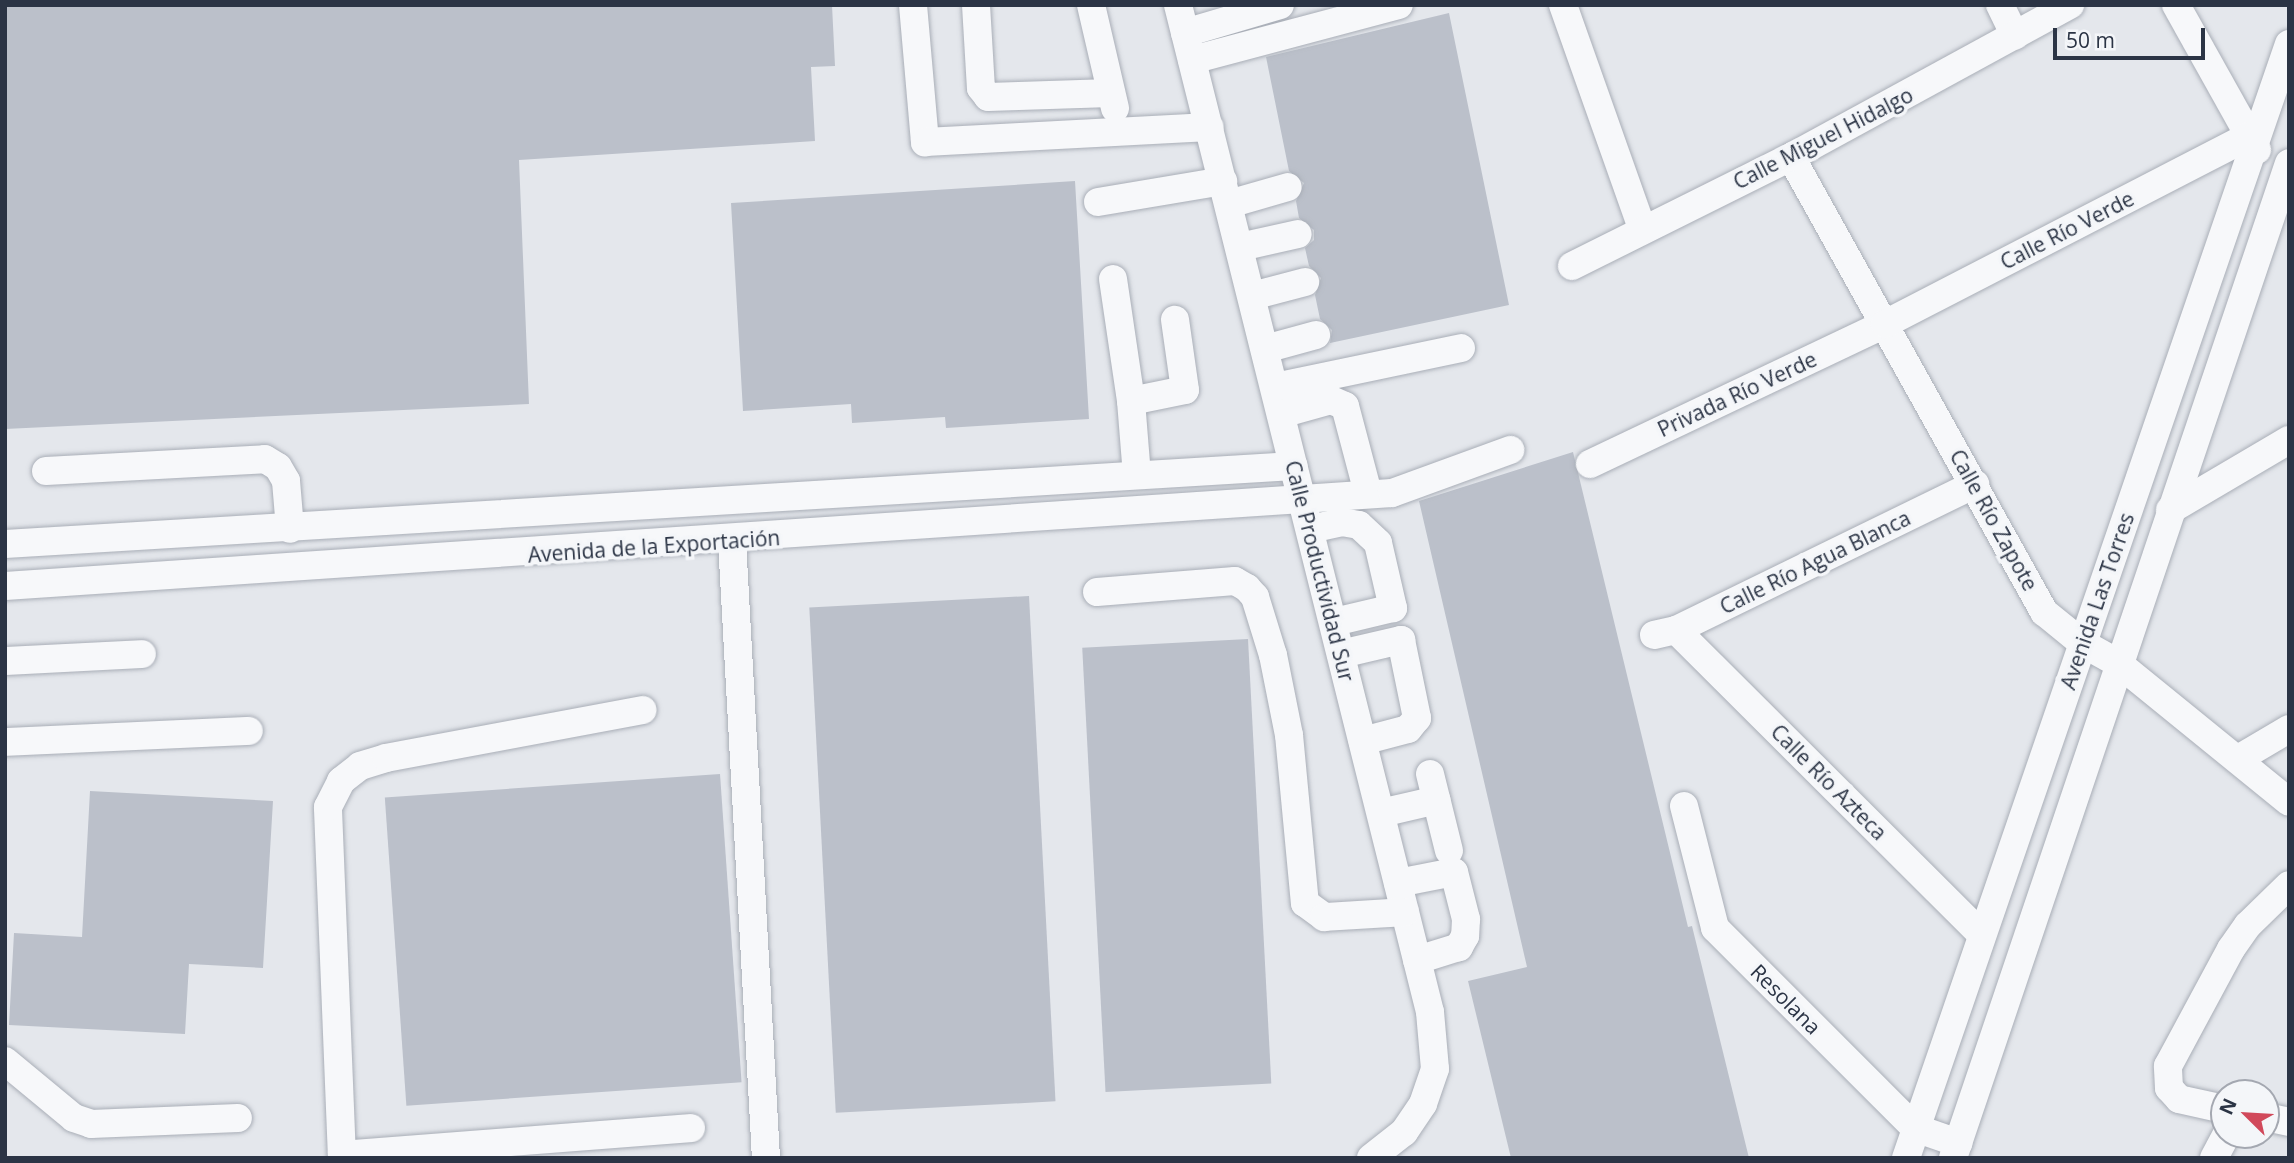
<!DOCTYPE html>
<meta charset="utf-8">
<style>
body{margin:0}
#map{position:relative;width:2294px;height:1163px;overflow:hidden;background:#e4e7ec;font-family:"Open Sans",sans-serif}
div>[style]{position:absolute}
.building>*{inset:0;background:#bbc0ca;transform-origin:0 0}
.roads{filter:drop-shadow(0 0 2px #a9aeb7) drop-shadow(0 0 2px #a9aeb7)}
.minor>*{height:28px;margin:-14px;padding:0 14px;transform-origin:14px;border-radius:14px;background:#f7f8fa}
span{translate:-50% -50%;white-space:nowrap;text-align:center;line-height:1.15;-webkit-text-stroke:7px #f4f6f9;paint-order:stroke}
.street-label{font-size:21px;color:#2b3445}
.frame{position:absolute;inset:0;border:7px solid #2b3445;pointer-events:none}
.north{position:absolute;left:2210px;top:1079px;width:70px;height:70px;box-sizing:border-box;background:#f4f6f9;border:2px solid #a4a8b1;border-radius:50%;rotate:294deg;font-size:19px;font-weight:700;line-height:28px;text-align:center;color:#2b3445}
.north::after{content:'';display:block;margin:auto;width:24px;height:32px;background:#d1495b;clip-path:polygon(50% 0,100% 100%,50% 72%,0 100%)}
.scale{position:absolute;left:2053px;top:28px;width:152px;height:32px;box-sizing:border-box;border:4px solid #2b3445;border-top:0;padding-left:9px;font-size:21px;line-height:24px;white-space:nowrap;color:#2b3445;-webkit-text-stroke:5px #f4f6f9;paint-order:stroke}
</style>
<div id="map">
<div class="building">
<i style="clip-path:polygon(5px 5px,832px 5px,835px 66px,811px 67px,815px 141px,519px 160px,529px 404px,5px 429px)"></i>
<i style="clip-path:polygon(1449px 13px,1509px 305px,1330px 343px,1332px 330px,1320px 319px,1315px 295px,1321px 278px,1309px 266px,1305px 248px,1314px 240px,1314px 230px,1299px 218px,1296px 201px,1304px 183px,1289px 171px,1266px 57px)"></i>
<i style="clip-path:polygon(1075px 181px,1089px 419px,946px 428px,945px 417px,852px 423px,851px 404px,743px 411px,731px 203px)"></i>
<i style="clip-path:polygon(1573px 452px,1688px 927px,1692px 926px,1749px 1158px,1511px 1158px,1468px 981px,1527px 967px,1419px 501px)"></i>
<i style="left:1029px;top:596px;width:506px;height:220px;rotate:87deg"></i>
<i style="left:1248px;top:639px;width:445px;height:166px;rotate:87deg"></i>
<i style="left:720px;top:774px;width:309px;height:336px;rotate:86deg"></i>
<i style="clip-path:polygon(90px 791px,273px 801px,263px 968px,189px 964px,185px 1034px,9px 1025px,14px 933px,82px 937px)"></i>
</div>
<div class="roads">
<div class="minor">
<i style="left:913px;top:5px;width:138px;rotate:85deg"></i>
<i style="left:925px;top:142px;width:285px;rotate:-3deg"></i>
<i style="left:976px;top:5px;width:83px;rotate:86.6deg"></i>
<i style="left:981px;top:88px;width:11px;rotate:52deg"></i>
<i style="left:988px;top:97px;width:123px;rotate:-1.9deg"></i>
<i style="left:1091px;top:5px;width:106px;rotate:76.9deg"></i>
<i style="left:1178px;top:5px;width:1038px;rotate:75.95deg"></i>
<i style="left:1430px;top:1012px;width:57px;rotate:85deg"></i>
<i style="left:1435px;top:1069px;width:37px;rotate:109deg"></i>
<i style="left:1423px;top:1104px;width:34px;rotate:124deg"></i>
<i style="left:1404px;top:1132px;width:42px;rotate:141.8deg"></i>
<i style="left:1563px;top:5px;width:237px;rotate:70.5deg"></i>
<i style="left:2000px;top:5px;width:34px;rotate:64deg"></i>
<i style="left:2176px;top:5px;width:166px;rotate:60.8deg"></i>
<i style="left:1185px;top:33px;width:99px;rotate:-16.4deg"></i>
<i style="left:1192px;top:60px;width:214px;rotate:-14.9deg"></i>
<i style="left:1791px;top:157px;width:521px;rotate:60.92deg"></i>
<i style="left:2044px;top:612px;width:49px;rotate:39.2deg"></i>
<i style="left:2082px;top:643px;width:41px;rotate:29.1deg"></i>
<i style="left:2118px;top:663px;width:220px;rotate:39.1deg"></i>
<i style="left:1098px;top:202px;width:127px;rotate:-9.5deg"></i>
<i style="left:1229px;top:204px;width:61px;rotate:-16.1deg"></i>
<i style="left:1240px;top:247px;width:59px;rotate:-12.6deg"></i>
<i style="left:1572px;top:266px;width:245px;rotate:-26.5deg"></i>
<i style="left:1791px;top:157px;width:318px;rotate:-28.6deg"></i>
<i style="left:1113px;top:279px;width:123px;rotate:81.6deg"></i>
<i style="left:1131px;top:401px;width:55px;rotate:-11.5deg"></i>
<i style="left:1185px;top:390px;width:71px;rotate:-98.1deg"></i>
<i style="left:1252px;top:296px;width:55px;rotate:-14.8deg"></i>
<i style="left:1265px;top:349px;width:53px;rotate:-15.4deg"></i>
<i style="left:1275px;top:387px;width:190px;rotate:-11.8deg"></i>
<i style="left:1131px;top:401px;width:74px;rotate:85.4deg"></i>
<i style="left:1281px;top:414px;width:52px;rotate:-15.6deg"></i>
<i style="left:1331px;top:400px;width:15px;rotate:23deg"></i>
<i style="left:1345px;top:406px;width:90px;rotate:75.2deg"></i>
<i style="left:1590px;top:464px;width:327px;rotate:-25.4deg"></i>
<i style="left:1885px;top:324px;width:410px;rotate:-27.3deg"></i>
<i style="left:46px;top:471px;width:219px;rotate:-3.1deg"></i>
<i style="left:265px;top:459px;width:15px;rotate:32deg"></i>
<i style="left:278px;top:467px;width:16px;rotate:60deg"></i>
<i style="left:286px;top:481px;width:48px;rotate:85.2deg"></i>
<i style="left:2170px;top:510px;width:138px;rotate:-30.5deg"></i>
<i style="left:1310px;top:529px;width:33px;rotate:-12deg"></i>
<i style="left:1342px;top:522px;width:17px;rotate:10deg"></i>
<i style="left:1359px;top:525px;width:26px;rotate:43deg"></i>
<i style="left:1378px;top:543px;width:67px;rotate:77deg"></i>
<i style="left:1393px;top:608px;width:61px;rotate:166.7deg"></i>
<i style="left:732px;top:541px;width:618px;rotate:86.85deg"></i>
<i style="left:5px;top:544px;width:1291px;rotate:-3.46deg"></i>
<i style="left:5px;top:586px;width:1390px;rotate:-3.84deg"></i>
<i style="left:1392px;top:493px;width:126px;rotate:-20deg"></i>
<i style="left:1097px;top:592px;width:138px;rotate:-4.6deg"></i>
<i style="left:1235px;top:581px;width:14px;rotate:30deg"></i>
<i style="left:1247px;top:588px;width:12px;rotate:48deg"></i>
<i style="left:1255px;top:597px;width:61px;rotate:72.8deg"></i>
<i style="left:1273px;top:655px;width:82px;rotate:78.7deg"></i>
<i style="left:1289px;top:735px;width:169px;rotate:84.6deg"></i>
<i style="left:1305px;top:903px;width:24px;rotate:36deg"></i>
<i style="left:1324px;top:917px;width:81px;rotate:-3.5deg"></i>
<i style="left:1676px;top:630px;width:431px;rotate:44.9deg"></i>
<i style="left:1654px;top:635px;width:23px;rotate:-13deg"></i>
<i style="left:1676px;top:630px;width:333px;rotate:-26deg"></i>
<i style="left:1341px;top:654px;width:62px;rotate:-13.1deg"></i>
<i style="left:1401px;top:640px;width:80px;rotate:78.4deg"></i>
<i style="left:1417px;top:718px;width:14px;rotate:129deg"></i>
<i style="left:1408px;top:729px;width:47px;rotate:165.1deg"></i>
<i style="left:5px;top:661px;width:137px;rotate:-2.9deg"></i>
<i style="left:5px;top:742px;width:244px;rotate:-2.6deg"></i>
<i style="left:2238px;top:759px;width:59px;rotate:-30.5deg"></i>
<i style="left:1430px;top:774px;width:79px;rotate:76.1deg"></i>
<i style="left:1684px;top:806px;width:126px;rotate:75.7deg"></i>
<i style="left:1715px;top:928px;width:283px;rotate:45deg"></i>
<i style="left:1915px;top:1128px;width:46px;rotate:19.2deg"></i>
<i style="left:1381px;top:813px;width:57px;rotate:-13.1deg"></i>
<i style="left:1398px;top:883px;width:57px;rotate:-11.1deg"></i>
<i style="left:1454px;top:872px;width:49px;rotate:75.7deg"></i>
<i style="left:1466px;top:919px;width:17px;rotate:93deg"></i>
<i style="left:1465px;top:936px;width:13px;rotate:119deg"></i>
<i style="left:1459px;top:947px;width:44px;rotate:162.8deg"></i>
<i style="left:5px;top:1061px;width:89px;rotate:39.6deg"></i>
<i style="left:74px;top:1118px;width:18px;rotate:19deg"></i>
<i style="left:91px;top:1124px;width:147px;rotate:-2.3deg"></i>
<i style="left:2224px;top:1109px;width:46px;rotate:-167.5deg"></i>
<i style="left:2179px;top:1099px;width:15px;rotate:-132deg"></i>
<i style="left:2169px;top:1088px;width:22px;rotate:-93deg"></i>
<i style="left:2168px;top:1066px;width:133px;rotate:-61.7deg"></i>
<i style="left:2231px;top:949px;width:29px;rotate:-55deg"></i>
<i style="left:2248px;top:925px;width:57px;rotate:-44.3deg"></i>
<i style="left:2266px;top:1117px;width:24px;rotate:12deg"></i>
<i style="left:342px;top:1155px;width:350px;rotate:-4.4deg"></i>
<i style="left:342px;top:1158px;width:351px;rotate:-92.3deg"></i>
<i style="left:328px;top:807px;width:29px;rotate:-63deg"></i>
<i style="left:341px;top:781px;width:24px;rotate:-38deg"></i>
<i style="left:360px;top:766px;width:27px;rotate:-17deg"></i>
<i style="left:386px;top:758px;width:261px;rotate:-10.6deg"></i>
<i style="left:1906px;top:1158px;width:1178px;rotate:-71.03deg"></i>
<i style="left:1953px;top:1158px;width:1050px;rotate:-71.34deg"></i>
<i style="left:2214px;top:1158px;width:26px;rotate:-62deg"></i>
</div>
</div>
<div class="street-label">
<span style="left:1823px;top:138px;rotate:-27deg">Calle Miguel Hidalgo</span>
<span style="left:2067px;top:230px;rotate:-27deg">Calle Río Verde</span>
<span style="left:1737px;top:394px;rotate:-25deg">Privada Río Verde</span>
<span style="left:1994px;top:520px;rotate:61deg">Calle Río Zapote</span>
<span style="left:654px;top:546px;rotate:-4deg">Avenida de la Exportación</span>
<span style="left:1815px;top:562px;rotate:-26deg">Calle Río Agua Blanca</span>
<span style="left:1320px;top:571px;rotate:76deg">Calle Productividad Sur</span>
<span style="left:2097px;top:601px;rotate:-71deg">Avenida Las Torres</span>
<span style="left:1829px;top:782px;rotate:45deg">Calle Río Azteca</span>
<span style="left:1786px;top:999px;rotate:45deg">Resolana</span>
</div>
<div class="frame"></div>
<div class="north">N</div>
<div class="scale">50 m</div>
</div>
